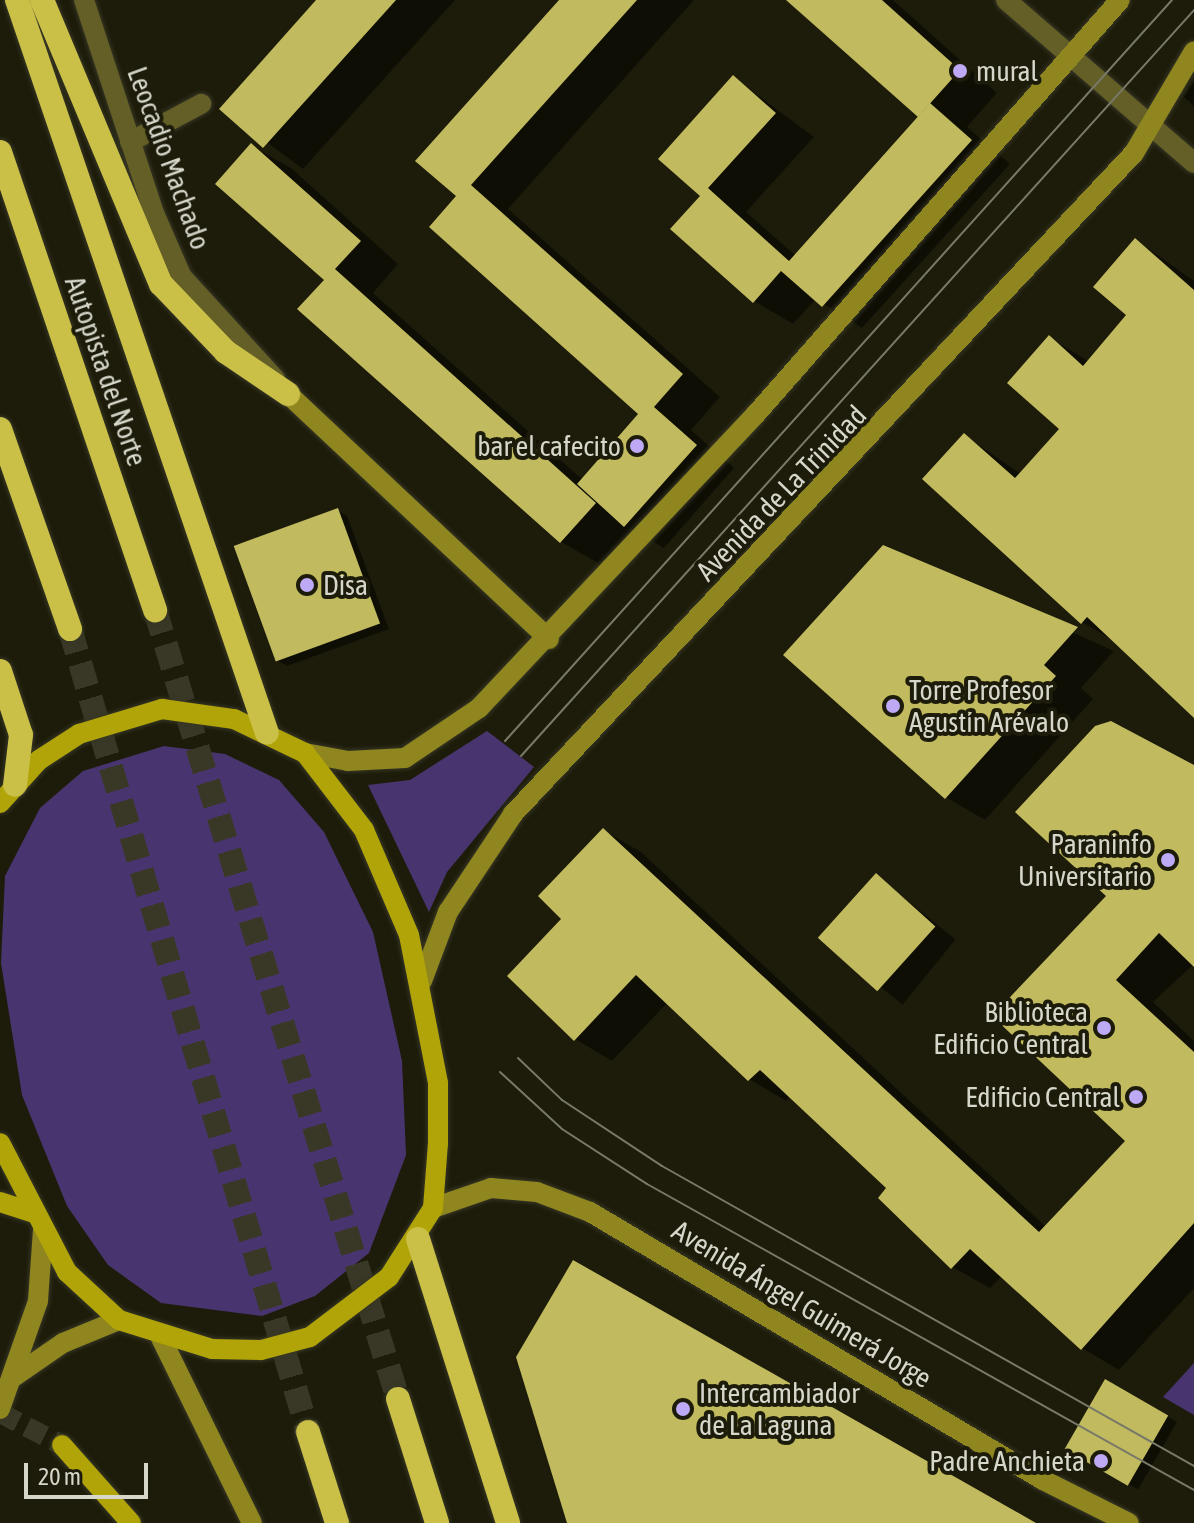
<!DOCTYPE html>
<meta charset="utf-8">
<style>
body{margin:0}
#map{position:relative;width:1194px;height:1523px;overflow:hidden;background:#1d1c0a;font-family:"Asap Condensed",sans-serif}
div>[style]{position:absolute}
.green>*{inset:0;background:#48356f}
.shadow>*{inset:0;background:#0007;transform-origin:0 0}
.building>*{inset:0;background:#c1ba5e;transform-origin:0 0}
.primary-tunnel>*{height:20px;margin-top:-10px;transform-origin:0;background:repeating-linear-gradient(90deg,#393827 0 20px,transparent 0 30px)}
.highway-tunnel>*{height:24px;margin-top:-12px;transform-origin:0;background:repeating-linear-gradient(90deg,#393827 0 24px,transparent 0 36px)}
.roads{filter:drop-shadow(0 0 2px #373625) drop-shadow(0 0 2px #373625)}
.street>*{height:20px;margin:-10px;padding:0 10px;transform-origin:10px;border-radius:10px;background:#645f26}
.secondary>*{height:20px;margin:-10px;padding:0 10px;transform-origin:10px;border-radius:10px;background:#8f861f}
.primary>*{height:20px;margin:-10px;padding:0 10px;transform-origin:10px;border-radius:10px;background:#b0a408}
.highway>*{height:24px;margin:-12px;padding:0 12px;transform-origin:12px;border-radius:12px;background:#cac047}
.tram>*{height:2px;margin:-1px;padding:0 1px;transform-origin:1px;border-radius:1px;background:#79796a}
.dots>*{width:22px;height:22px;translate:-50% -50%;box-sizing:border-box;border:4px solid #1d1c0a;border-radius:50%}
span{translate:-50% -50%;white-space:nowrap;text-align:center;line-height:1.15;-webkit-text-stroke:8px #1d1c0a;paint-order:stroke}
.poi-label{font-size:28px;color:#d6d6cb}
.left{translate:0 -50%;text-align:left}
.right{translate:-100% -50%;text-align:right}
.street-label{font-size:28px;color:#d6d6cb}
.scale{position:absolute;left:24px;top:1463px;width:124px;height:36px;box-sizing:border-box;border:4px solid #d6d6cb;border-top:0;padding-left:10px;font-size:24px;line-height:28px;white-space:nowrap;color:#d6d6cb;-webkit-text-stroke:6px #1d1c0a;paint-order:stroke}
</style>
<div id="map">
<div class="green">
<i style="clip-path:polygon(487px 731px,534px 767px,447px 872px,429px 912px,368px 785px,410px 780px)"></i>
<i style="clip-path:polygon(164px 746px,225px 754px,279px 780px,324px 832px,373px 932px,402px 1061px,406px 1155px,369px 1253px,315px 1296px,262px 1316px,161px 1303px,108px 1265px,67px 1206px,22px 1095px,1px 963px,5px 876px,40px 808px,83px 771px)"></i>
<i style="clip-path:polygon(1194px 1363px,1194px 1415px,1163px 1397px)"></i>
</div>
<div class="shadow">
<i style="clip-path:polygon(319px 0,455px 0,303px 169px,222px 109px)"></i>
<i style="clip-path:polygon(562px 0,694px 0,508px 209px,720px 397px,691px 430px,734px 468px,664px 548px,632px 529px,600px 564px,561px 542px,326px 280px,252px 146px,291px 168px,398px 264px,373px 293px,583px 480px,641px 414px,459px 196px)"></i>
<i style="clip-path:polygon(789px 0,893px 0,997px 93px,967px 127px,1010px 164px,862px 328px,816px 299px,793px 324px,754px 301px,703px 196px,733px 77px,814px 137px,746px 212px,796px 256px,921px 117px)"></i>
<i style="clip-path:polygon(1194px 81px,1194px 106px,1184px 97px)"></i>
<i style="clip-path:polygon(1136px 240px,1194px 281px,1194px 715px,1118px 643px,1082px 622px,964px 435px,1021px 474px,1062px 429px,1050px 338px,1090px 362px,1129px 315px)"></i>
<i style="clip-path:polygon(337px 510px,347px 516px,389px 629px,287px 666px,277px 660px)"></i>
<i style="clip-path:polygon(883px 547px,1114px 651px,1081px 688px,1093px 699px,985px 820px,947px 798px,786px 655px)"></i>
<i style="clip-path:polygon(1194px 767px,1194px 964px,1153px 1002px,1194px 1041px,1194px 1288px,1119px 1370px,1082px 1348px,1002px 1276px,990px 1288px,952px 1267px,889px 1187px,791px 1096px,786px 1101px,749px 1079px,668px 1002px,612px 1061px,575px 1039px,564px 919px,603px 830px,641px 852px,1046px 1227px,1128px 1141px,1109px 896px)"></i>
<i style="left:877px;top:876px;width:101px;height:84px;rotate:39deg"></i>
<i style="left:1106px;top:1381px;width:82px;height:78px;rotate:30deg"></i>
</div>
<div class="building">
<i style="clip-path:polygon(316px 0,396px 0,263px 148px,219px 109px)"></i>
<i style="clip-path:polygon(559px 0,637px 0,471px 185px,683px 374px,654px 407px,697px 445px,624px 527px,577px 484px,638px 414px,429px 227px,456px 196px,415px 161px)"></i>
<i style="clip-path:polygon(786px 0,882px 0,960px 70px,918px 117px)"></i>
<i style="clip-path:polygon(733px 75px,776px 113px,708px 188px,789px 261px,930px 103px,972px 140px,822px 307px,781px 271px,753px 303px,670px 229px,700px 196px,658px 159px)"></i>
<i style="clip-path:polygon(251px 143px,361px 241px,335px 269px,596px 503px,560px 543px,297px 309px,324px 280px,215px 184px)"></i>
<i style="clip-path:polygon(1135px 238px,1194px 290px,1194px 718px,1087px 617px,1081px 624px,922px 479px,964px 433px,1015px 478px,1059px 429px,1007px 383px,1049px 335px,1083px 366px,1126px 315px,1093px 287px)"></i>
<i style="left:338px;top:508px;width:123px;height:111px;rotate:70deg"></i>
<i style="clip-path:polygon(883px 545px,1078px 627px,1044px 665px,1056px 676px,945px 799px,783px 655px)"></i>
<i style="clip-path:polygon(1111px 721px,1194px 765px,1194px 967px,1159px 933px,1116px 980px,1194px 1052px,1194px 1223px,1081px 1350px,970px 1249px,951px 1269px,878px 1198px,886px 1188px,760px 1070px,748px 1081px,636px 975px,574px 1041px,507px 976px,561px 919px,538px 896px,603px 828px,1039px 1232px,1125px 1141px,992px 1016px,1106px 896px,1015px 812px,1095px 726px)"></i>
<i style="left:876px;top:873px;width:80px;height:87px;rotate:42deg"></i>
<i style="clip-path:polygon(573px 1260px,927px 1461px,1036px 1523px,567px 1523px,516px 1357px)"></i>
<i style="left:1105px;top:1379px;width:73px;height:81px;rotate:30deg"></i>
</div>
<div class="primary-tunnel">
<i style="left:0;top:1413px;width:70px;rotate:27.3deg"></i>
</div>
<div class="highway-tunnel">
<i style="left:155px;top:610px;width:826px;rotate:72.88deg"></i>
<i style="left:70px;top:629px;width:838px;rotate:73.49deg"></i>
</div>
<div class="roads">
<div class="street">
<i style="left:84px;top:0;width:224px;rotate:71.8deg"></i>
<i style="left:154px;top:213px;width:70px;rotate:66.4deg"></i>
<i style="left:182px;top:277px;width:138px;rotate:47.6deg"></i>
<i style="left:1006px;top:0;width:249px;rotate:40.9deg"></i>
<i style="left:130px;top:142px;width:81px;rotate:-28.2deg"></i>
</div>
<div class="secondary">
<i style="left:288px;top:394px;width:358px;rotate:43.2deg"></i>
<i style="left:305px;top:753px;width:44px;rotate:10.5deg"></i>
<i style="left:348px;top:761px;width:57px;rotate:-3deg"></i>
<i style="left:405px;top:758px;width:89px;rotate:-34deg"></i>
<i style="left:479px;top:708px;width:404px;rotate:-46.7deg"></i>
<i style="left:756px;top:414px;width:551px;rotate:-48.68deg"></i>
<i style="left:422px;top:981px;width:74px;rotate:-69.4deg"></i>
<i style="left:448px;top:912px;width:118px;rotate:-56.4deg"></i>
<i style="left:513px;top:814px;width:907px;rotate:-46.79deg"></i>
<i style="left:1134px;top:153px;width:118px;rotate:-59.5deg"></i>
<i style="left:433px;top:1208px;width:61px;rotate:-19deg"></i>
<i style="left:491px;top:1188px;width:46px;rotate:5deg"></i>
<i style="left:537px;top:1192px;width:57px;rotate:20.7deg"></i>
<i style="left:590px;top:1212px;width:526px;rotate:30.61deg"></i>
<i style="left:1043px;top:1480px;width:96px;rotate:26.6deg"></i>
<i style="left:161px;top:1338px;width:206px;rotate:63.8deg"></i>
<i style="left:12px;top:1378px;width:62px;rotate:-34.5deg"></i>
<i style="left:63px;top:1343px;width:61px;rotate:-22.3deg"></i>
<i style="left:0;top:1409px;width:114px;rotate:-70.6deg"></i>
<i style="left:38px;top:1301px;width:72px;rotate:-86deg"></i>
</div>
<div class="primary">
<i style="left:0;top:803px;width:58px;rotate:-47.8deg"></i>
<i style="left:39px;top:760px;width:48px;rotate:-33deg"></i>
<i style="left:79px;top:734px;width:87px;rotate:-16.8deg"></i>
<i style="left:162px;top:709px;width:73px;rotate:7.9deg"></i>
<i style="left:234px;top:719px;width:79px;rotate:25.6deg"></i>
<i style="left:305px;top:753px;width:97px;rotate:52.5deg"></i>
<i style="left:364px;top:830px;width:114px;rotate:66.8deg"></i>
<i style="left:409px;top:935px;width:151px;rotate:78.9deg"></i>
<i style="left:438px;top:1083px;width:60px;rotate:90deg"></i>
<i style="left:438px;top:1143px;width:65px;rotate:94.4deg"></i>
<i style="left:433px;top:1208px;width:82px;rotate:122.5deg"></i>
<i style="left:389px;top:1277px;width:99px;rotate:142.8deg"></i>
<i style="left:310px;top:1337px;width:51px;rotate:165.1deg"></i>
<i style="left:261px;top:1350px;width:49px;rotate:-178.8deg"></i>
<i style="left:212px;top:1349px;width:97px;rotate:-162.7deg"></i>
<i style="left:119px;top:1320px;width:71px;rotate:-137.3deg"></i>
<i style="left:67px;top:1272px;width:145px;rotate:-117.4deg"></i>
<i style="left:0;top:1202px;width:35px;rotate:18deg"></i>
<i style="left:62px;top:1445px;width:104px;rotate:48.5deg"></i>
</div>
<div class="highway">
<i style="left:17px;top:0;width:774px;rotate:71.17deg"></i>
<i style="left:42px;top:0;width:308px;rotate:67.3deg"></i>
<i style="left:161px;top:284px;width:94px;rotate:46.3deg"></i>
<i style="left:226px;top:352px;width:75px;rotate:34.1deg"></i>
<i style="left:0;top:152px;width:484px;rotate:71.3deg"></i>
<i style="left:0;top:429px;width:212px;rotate:70.7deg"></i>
<i style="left:0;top:671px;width:67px;rotate:71.8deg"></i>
<i style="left:21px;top:735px;width:50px;rotate:96.8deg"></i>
<i style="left:418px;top:1239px;width:298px;rotate:72.4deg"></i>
<i style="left:398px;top:1399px;width:130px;rotate:72.5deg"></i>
<i style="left:308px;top:1432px;width:96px;rotate:72.3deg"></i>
</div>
</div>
<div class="tram">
<i style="left:505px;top:741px;width:997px;rotate:-48.01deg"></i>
<i style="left:521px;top:756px;width:1005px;rotate:-47.94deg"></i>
<i style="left:518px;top:1058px;width:61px;rotate:43.7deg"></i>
<i style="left:562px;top:1100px;width:120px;rotate:33.4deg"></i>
<i style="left:662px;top:1166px;width:611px;rotate:29.42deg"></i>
<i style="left:500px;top:1072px;width:84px;rotate:42.6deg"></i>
<i style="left:562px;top:1129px;width:101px;rotate:32.9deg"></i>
<i style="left:647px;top:1184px;width:627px;rotate:29.22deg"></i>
</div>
<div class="dots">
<i style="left:960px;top:71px;background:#bea9f5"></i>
<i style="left:637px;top:446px;background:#bea9f5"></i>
<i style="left:307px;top:585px;background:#bea9f5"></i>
<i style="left:893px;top:706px;background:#bea9f5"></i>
<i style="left:1168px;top:860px;background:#bea9f5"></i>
<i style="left:1104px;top:1028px;background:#bea9f5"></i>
<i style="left:1136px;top:1097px;background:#bea9f5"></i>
<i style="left:683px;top:1409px;background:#bea9f5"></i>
<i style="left:1101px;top:1461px;background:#bea9f5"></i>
</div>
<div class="poi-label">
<span class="left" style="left:976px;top:71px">mural</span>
<span class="right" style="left:621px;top:446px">bar el cafecito</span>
<span class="left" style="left:323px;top:585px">Disa</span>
<span class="left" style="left:909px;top:706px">Torre Profesor<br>Agustín Arévalo</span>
<span class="right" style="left:1152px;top:860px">Paraninfo<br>Universitario</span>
<span class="right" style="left:1088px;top:1028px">Biblioteca<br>Edificio Central</span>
<span class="right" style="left:1120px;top:1097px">Edificio Central</span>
<span class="left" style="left:699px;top:1409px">Intercambiador<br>de La Laguna</span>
<span class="right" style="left:1085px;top:1461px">Padre Anchieta</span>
</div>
<div class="street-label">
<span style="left:169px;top:158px;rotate:70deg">Leocadio Machado</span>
<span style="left:106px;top:371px;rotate:71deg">Autopista del Norte</span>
<span style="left:781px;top:493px;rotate:-46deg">Avenida de La Trinidad</span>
<span style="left:802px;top:1304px;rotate:31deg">Avenida Ángel Guimerá Jorge</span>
</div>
<div class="scale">20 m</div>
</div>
